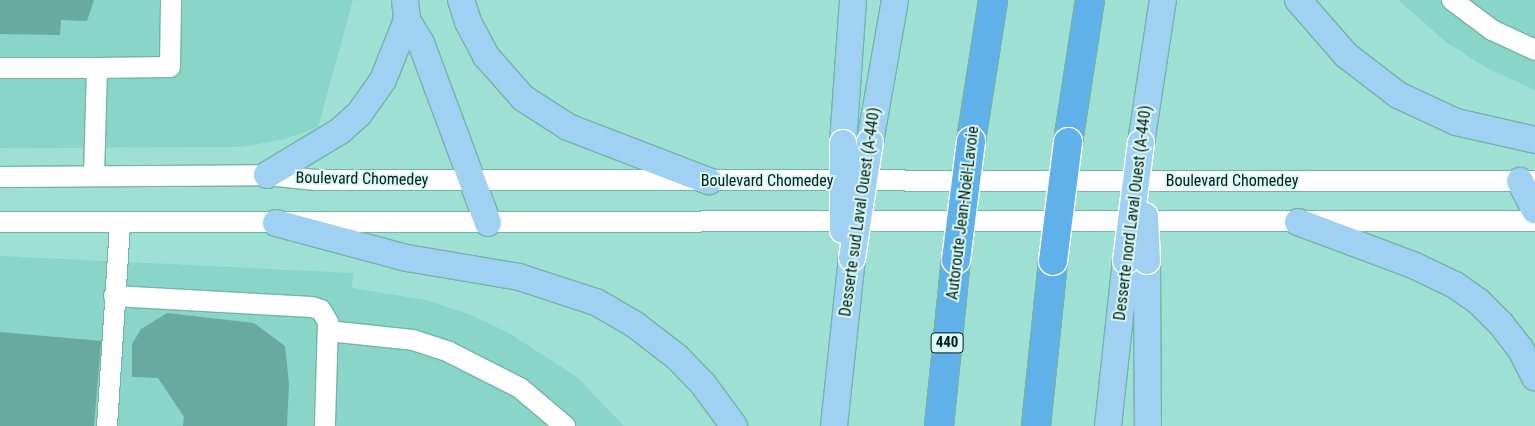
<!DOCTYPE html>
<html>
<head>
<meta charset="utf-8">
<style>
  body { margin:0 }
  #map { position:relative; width:1535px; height:426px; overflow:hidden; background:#9ee1d4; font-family:"Roboto Condensed",sans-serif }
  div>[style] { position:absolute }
  .built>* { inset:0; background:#89d5c7 }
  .building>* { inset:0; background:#69aa9e }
  .roads { filter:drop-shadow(1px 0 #73b4a8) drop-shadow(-1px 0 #73b4a8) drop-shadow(0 1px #73b4a8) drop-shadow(0 -1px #73b4a8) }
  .minor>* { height:20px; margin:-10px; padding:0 10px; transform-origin:10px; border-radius:10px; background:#fff }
  .major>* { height:26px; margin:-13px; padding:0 13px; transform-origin:13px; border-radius:13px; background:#a0d0f2 }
  .highway>* { height:28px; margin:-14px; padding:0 14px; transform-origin:14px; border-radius:14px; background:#60b0e9 }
  .bridges { filter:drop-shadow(1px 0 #fff) drop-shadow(-1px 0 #fff) drop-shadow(0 1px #fff) drop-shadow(0 -1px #fff) }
  .major-bridge>* { height:26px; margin:-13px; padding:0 13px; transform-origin:13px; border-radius:13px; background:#a0d0f2 }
  .highway-bridge>* { height:28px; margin:-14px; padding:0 14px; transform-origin:14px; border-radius:14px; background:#60b0e9 }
  span { translate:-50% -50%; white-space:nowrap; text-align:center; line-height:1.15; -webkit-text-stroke:4px #dafaf3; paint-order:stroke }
  .shield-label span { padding:1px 4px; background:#dafaf3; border:1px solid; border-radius:4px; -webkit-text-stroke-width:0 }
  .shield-label { font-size:15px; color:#021d19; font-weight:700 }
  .street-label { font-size:16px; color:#021d19 }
</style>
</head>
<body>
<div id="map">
  <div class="built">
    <i style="clip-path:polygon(0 0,353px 0,318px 127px,286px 139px,242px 147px,0 148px)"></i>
    <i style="clip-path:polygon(1398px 0,1535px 0,1535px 90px,1485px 67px,1446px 42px)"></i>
    <i style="clip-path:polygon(0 256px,353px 273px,352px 288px,426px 300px,471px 315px,509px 333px,577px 377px,624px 426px,0 426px)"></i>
  </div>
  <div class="building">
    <i style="clip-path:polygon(0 0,94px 0,87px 21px,61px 20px,60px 35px,0 34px)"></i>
    <i style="clip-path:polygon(167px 313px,254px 323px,285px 346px,289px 384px,287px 426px,183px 426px,184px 417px,158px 378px,132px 377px,132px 344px,141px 329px)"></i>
    <i style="clip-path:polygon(0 332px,101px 341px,94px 426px,0 426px)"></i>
  </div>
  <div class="roads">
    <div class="minor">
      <i style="left:1452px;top:0;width:50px;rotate:36.9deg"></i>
      <i style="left:1492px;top:30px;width:47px;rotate:24.9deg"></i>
      <i style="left:0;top:68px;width:97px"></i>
      <i style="left:97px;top:68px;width:108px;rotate:91.6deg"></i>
      <i style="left:97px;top:68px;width:73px;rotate:-0.8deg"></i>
      <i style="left:170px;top:67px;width:67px;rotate:-89.1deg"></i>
      <i style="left:0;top:177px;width:267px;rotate:-0.4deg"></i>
      <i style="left:267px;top:175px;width:49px;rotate:5.8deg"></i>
      <i style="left:316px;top:180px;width:1219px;rotate:0.05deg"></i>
      <i style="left:0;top:222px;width:1535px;rotate:-0.04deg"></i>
      <i style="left:114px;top:296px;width:198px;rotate:3.2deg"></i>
      <i style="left:312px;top:307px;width:9px;rotate:18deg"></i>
      <i style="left:321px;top:310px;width:14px;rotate:60deg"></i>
      <i style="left:328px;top:322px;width:104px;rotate:91.7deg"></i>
      <i style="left:328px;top:331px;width:85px;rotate:6deg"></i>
      <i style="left:413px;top:340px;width:38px;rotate:18deg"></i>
      <i style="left:449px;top:352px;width:80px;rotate:26.9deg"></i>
      <i style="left:520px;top:388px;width:59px;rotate:40.2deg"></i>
      <i style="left:107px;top:426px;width:203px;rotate:-86.3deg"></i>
    </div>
    <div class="major">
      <i style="left:405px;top:0;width:20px;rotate:84deg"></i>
      <i style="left:407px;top:20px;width:27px;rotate:59deg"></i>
      <i style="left:421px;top:43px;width:192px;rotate:69.6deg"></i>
      <i style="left:461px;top:0;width:23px;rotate:72deg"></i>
      <i style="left:468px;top:22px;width:38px;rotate:62deg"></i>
      <i style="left:486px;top:56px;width:56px;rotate:48.6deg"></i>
      <i style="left:523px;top:98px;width:54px;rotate:32.8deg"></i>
      <i style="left:568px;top:127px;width:151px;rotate:21deg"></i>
      <i style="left:1298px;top:0;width:73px;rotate:48.9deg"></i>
      <i style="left:1346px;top:55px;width:66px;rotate:37.6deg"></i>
      <i style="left:1398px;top:95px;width:64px;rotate:25deg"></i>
      <i style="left:1456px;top:122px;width:81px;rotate:12.8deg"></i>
      <i style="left:870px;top:142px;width:144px;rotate:-80deg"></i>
      <i style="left:843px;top:143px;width:143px;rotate:-86deg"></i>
      <i style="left:1141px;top:143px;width:145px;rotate:-81.3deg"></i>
      <i style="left:267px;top:175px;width:85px;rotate:-31.1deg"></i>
      <i style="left:340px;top:131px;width:25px;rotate:-42deg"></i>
      <i style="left:359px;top:114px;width:42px;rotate:-54.8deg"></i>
      <i style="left:383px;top:80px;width:65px;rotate:-68.2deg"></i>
      <i style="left:1520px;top:181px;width:33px;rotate:63deg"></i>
      <i style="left:1298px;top:222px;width:123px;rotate:20.5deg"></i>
      <i style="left:1413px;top:265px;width:47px;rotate:25.5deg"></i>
      <i style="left:1455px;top:285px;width:29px;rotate:35deg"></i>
      <i style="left:1479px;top:302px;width:31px;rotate:45deg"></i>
      <i style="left:1501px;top:324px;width:31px;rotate:52deg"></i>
      <i style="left:1520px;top:348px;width:33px;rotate:63deg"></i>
      <i style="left:276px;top:223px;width:136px;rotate:15deg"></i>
      <i style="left:407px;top:258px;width:114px;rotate:9.6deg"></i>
      <i style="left:519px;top:277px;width:81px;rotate:18deg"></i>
      <i style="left:596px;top:302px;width:44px;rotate:30.1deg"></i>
      <i style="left:634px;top:324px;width:54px;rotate:37.5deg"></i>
      <i style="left:677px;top:357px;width:37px;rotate:46deg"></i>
      <i style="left:703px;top:384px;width:52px;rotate:53.6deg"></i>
      <i style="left:1147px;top:261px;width:165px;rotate:89.7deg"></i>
      <i style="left:834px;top:426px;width:169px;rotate:-83.9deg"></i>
      <i style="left:1108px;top:426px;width:166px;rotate:-83.8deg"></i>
    </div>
    <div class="highway">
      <i style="left:971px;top:141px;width:143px;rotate:-81.1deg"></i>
      <i style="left:1068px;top:142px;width:144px;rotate:-81.2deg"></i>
      <i style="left:939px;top:426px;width:167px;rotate:-84.2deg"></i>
      <i style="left:1036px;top:426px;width:166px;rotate:-84.1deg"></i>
    </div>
  </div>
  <div class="bridges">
    <div class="major-bridge">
      <i style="left:843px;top:143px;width:87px;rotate:90deg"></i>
      <i style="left:1145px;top:216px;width:45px;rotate:87.5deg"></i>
      <i style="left:852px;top:258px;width:117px;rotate:-81.2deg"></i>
      <i style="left:1126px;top:261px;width:119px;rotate:-82.8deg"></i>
    </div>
    <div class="highway-bridge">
      <i style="left:956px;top:260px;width:120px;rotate:-82.8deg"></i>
      <i style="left:1053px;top:261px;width:120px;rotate:-82.8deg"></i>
    </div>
  </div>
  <div class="shield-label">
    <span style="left:947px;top:343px">440</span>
  </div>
  <div class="street-label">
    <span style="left:362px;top:179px;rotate:1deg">Boulevard Chomedey</span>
    <span style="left:767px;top:181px">Boulevard Chomedey</span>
    <span style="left:1232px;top:181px">Boulevard Chomedey</span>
    <span style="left:860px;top:212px;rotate:-82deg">Desserte sud Laval Ouest (A-440)</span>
    <span style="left:963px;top:213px;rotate:-83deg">Autoroute Jean-Noël-Lavoie</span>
    <span style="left:1133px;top:213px;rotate:-83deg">Desserte nord Laval Ouest (A-440)</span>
  </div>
</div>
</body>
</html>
